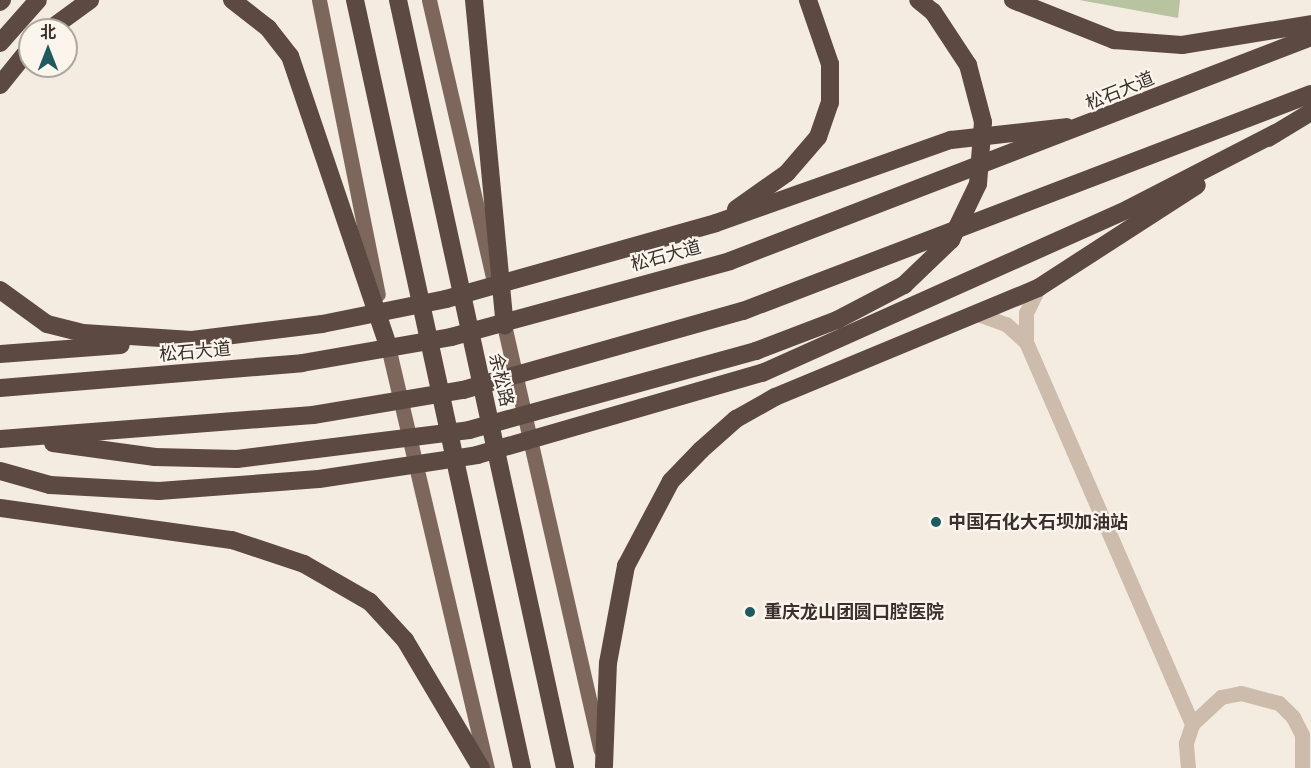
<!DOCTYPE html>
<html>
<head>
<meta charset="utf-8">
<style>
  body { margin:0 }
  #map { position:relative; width:1311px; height:768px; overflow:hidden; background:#f4ebe1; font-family:"PT Sans","Noto Sans SC",sans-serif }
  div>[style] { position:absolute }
  .green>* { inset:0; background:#b8c4a0 }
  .minor>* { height:15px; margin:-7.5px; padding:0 7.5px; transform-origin:7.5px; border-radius:7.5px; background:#cdbbac }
  .major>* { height:15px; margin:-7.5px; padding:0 7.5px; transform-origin:7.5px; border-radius:7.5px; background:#7d675c }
  .highway>* { height:18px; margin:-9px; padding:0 9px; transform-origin:9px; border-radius:9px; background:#5c4a42 }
  .dots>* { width:16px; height:16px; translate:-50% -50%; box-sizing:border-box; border:3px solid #fbf5ee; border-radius:50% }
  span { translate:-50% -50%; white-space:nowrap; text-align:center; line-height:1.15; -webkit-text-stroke:4.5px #fbf5ee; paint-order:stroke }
  .street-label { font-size:18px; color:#3b302b }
  .poi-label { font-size:18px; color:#3b302b; font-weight:700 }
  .left { translate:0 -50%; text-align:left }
  .north { position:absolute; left:18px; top:18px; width:60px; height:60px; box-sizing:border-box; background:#fbf5ee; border:2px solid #aea6a0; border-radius:50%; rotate:0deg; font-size:16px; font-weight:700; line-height:24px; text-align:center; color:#3b302b }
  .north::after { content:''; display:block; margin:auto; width:21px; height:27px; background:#1f5a5e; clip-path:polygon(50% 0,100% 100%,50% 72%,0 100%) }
</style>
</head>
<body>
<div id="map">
  <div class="green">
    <i style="clip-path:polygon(1079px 0,1180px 0,1178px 18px)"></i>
  </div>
  <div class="minor">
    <i style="left:975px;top:313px;width:33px;rotate:20deg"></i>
    <i style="left:1006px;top:324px;width:27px;rotate:42deg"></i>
    <i style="left:1026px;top:342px;width:417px;rotate:66.5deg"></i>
    <i style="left:1026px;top:342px;width:29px;rotate:-90deg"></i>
    <i style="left:1026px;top:313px;width:28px;rotate:-64deg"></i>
    <i style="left:1188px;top:768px;width:25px;rotate:-95deg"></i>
    <i style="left:1186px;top:743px;width:20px;rotate:-72deg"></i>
    <i style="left:1192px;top:724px;width:40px;rotate:-43deg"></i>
    <i style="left:1221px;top:697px;width:20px;rotate:-11deg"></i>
    <i style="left:1241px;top:693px;width:39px;rotate:15deg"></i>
    <i style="left:1279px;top:703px;width:20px;rotate:45deg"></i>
    <i style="left:1293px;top:717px;width:20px;rotate:63deg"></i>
    <i style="left:1302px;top:735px;width:33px;rotate:90deg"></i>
  </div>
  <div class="major">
    <i style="left:319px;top:0;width:300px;rotate:78.7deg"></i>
    <i style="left:429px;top:0;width:294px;rotate:77deg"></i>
    <i style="left:502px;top:316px;width:444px;rotate:77.2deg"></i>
    <i style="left:386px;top:338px;width:442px;rotate:76.8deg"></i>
  </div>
  <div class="highway">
    <i style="left:232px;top:0;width:46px;rotate:37.9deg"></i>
    <i style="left:268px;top:28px;width:36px;rotate:52deg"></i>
    <i style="left:290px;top:56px;width:299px;rotate:71.3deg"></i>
    <i style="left:355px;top:0;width:786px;rotate:77.73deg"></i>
    <i style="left:398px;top:0;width:786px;rotate:77.73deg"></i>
    <i style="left:474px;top:0;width:327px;rotate:84.6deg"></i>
    <i style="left:1013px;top:0;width:109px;rotate:21.6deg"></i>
    <i style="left:1114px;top:40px;width:68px;rotate:4.2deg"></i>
    <i style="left:1182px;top:45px;width:131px;rotate:-9.2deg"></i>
    <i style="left:0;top:2px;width:3px;rotate:-45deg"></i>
    <i style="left:49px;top:30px;width:51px;rotate:-36.2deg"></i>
    <i style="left:0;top:43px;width:57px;rotate:-48.5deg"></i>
    <i style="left:0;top:85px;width:48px;rotate:-51deg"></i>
    <i style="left:1268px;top:138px;width:50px;rotate:-31.2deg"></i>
    <i style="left:736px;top:209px;width:62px;rotate:-35.2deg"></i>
    <i style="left:787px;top:173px;width:48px;rotate:-49.3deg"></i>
    <i style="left:818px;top:137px;width:36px;rotate:-71deg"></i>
    <i style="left:830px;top:103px;width:39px;rotate:-90deg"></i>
    <i style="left:830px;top:64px;width:68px;rotate:-109deg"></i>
    <i style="left:0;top:290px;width:58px;rotate:35.9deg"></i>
    <i style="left:47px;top:324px;width:37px;rotate:14deg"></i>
    <i style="left:83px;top:333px;width:109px;rotate:3.7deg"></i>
    <i style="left:192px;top:340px;width:131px;rotate:-7deg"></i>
    <i style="left:322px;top:324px;width:126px;rotate:-11.4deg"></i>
    <i style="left:446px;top:299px;width:280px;rotate:-15.7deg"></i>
    <i style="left:716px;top:223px;width:249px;rotate:-19.5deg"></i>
    <i style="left:951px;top:140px;width:116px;rotate:-6.4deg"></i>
    <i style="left:0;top:354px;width:121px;rotate:-4.3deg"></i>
    <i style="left:0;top:388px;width:303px;rotate:-4.7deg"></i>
    <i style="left:302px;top:363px;width:151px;rotate:-9.9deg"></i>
    <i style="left:451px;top:337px;width:289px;rotate:-15.2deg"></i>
    <i style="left:730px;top:261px;width:623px;rotate:-21.08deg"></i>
    <i style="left:0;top:439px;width:314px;rotate:-4.4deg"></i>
    <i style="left:313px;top:415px;width:152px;rotate:-9.5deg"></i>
    <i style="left:463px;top:390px;width:291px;rotate:-15.8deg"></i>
    <i style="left:743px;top:311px;width:608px;rotate:-20.91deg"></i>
    <i style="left:53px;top:443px;width:103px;rotate:7.8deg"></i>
    <i style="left:155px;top:457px;width:82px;rotate:1.4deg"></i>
    <i style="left:237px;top:459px;width:234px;rotate:-7.1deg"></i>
    <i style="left:469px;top:430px;width:298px;rotate:-15.4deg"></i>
    <i style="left:756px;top:351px;width:87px;rotate:-20.9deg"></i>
    <i style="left:837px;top:320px;width:76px;rotate:-27.6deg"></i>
    <i style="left:904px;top:285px;width:65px;rotate:-43.8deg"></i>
    <i style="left:951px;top:240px;width:62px;rotate:-64.3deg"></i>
    <i style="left:978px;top:184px;width:62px;rotate:-85.4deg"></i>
    <i style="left:983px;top:122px;width:59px;rotate:-104.7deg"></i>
    <i style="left:968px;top:65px;width:64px;rotate:-123.4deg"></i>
    <i style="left:933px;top:12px;width:19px;rotate:-141deg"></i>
    <i style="left:0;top:471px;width:52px;rotate:15.6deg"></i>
    <i style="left:50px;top:485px;width:109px;rotate:3.2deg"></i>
    <i style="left:159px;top:491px;width:160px;rotate:-4.3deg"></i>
    <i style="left:319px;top:479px;width:160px;rotate:-8.6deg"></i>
    <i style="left:477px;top:455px;width:297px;rotate:-16.1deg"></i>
    <i style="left:762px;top:373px;width:401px;rotate:-24.1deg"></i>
    <i style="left:1128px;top:209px;width:166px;rotate:-27.2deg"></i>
    <i style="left:0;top:508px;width:234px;rotate:7.9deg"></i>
    <i style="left:232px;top:540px;width:76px;rotate:18.4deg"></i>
    <i style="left:304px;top:564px;width:76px;rotate:29.9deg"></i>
    <i style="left:370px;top:602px;width:52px;rotate:47.4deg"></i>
    <i style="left:405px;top:640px;width:149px;rotate:59.3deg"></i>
    <i style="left:604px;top:766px;width:103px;rotate:-87.8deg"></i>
    <i style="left:608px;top:663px;width:99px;rotate:-79.5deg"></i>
    <i style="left:626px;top:566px;width:96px;rotate:-62.1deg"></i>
    <i style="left:671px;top:481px;width:43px;rotate:-45.9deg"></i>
    <i style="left:701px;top:450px;width:47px;rotate:-41.5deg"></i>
    <i style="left:736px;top:419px;width:45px;rotate:-29.4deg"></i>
    <i style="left:775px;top:397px;width:285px;rotate:-22.5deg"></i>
    <i style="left:1038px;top:288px;width:189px;rotate:-32.9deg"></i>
  </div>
  <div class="dots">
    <i style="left:936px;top:522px;background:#1f5a5e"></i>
    <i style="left:750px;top:612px;background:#1f5a5e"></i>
  </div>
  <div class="street-label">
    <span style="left:1120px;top:91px;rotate:-22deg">松石大道</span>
    <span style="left:666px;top:256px;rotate:-15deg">松石大道</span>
    <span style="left:195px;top:352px;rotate:-5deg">松石大道</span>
    <span style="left:501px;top:380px;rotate:77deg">余松路</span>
  </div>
  <div class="poi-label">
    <span class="left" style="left:948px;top:522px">中国石化大石坝加油站</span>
    <span class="left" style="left:764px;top:612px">重庆龙山团圆口腔医院</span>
  </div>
  <div class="north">北</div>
</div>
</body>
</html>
